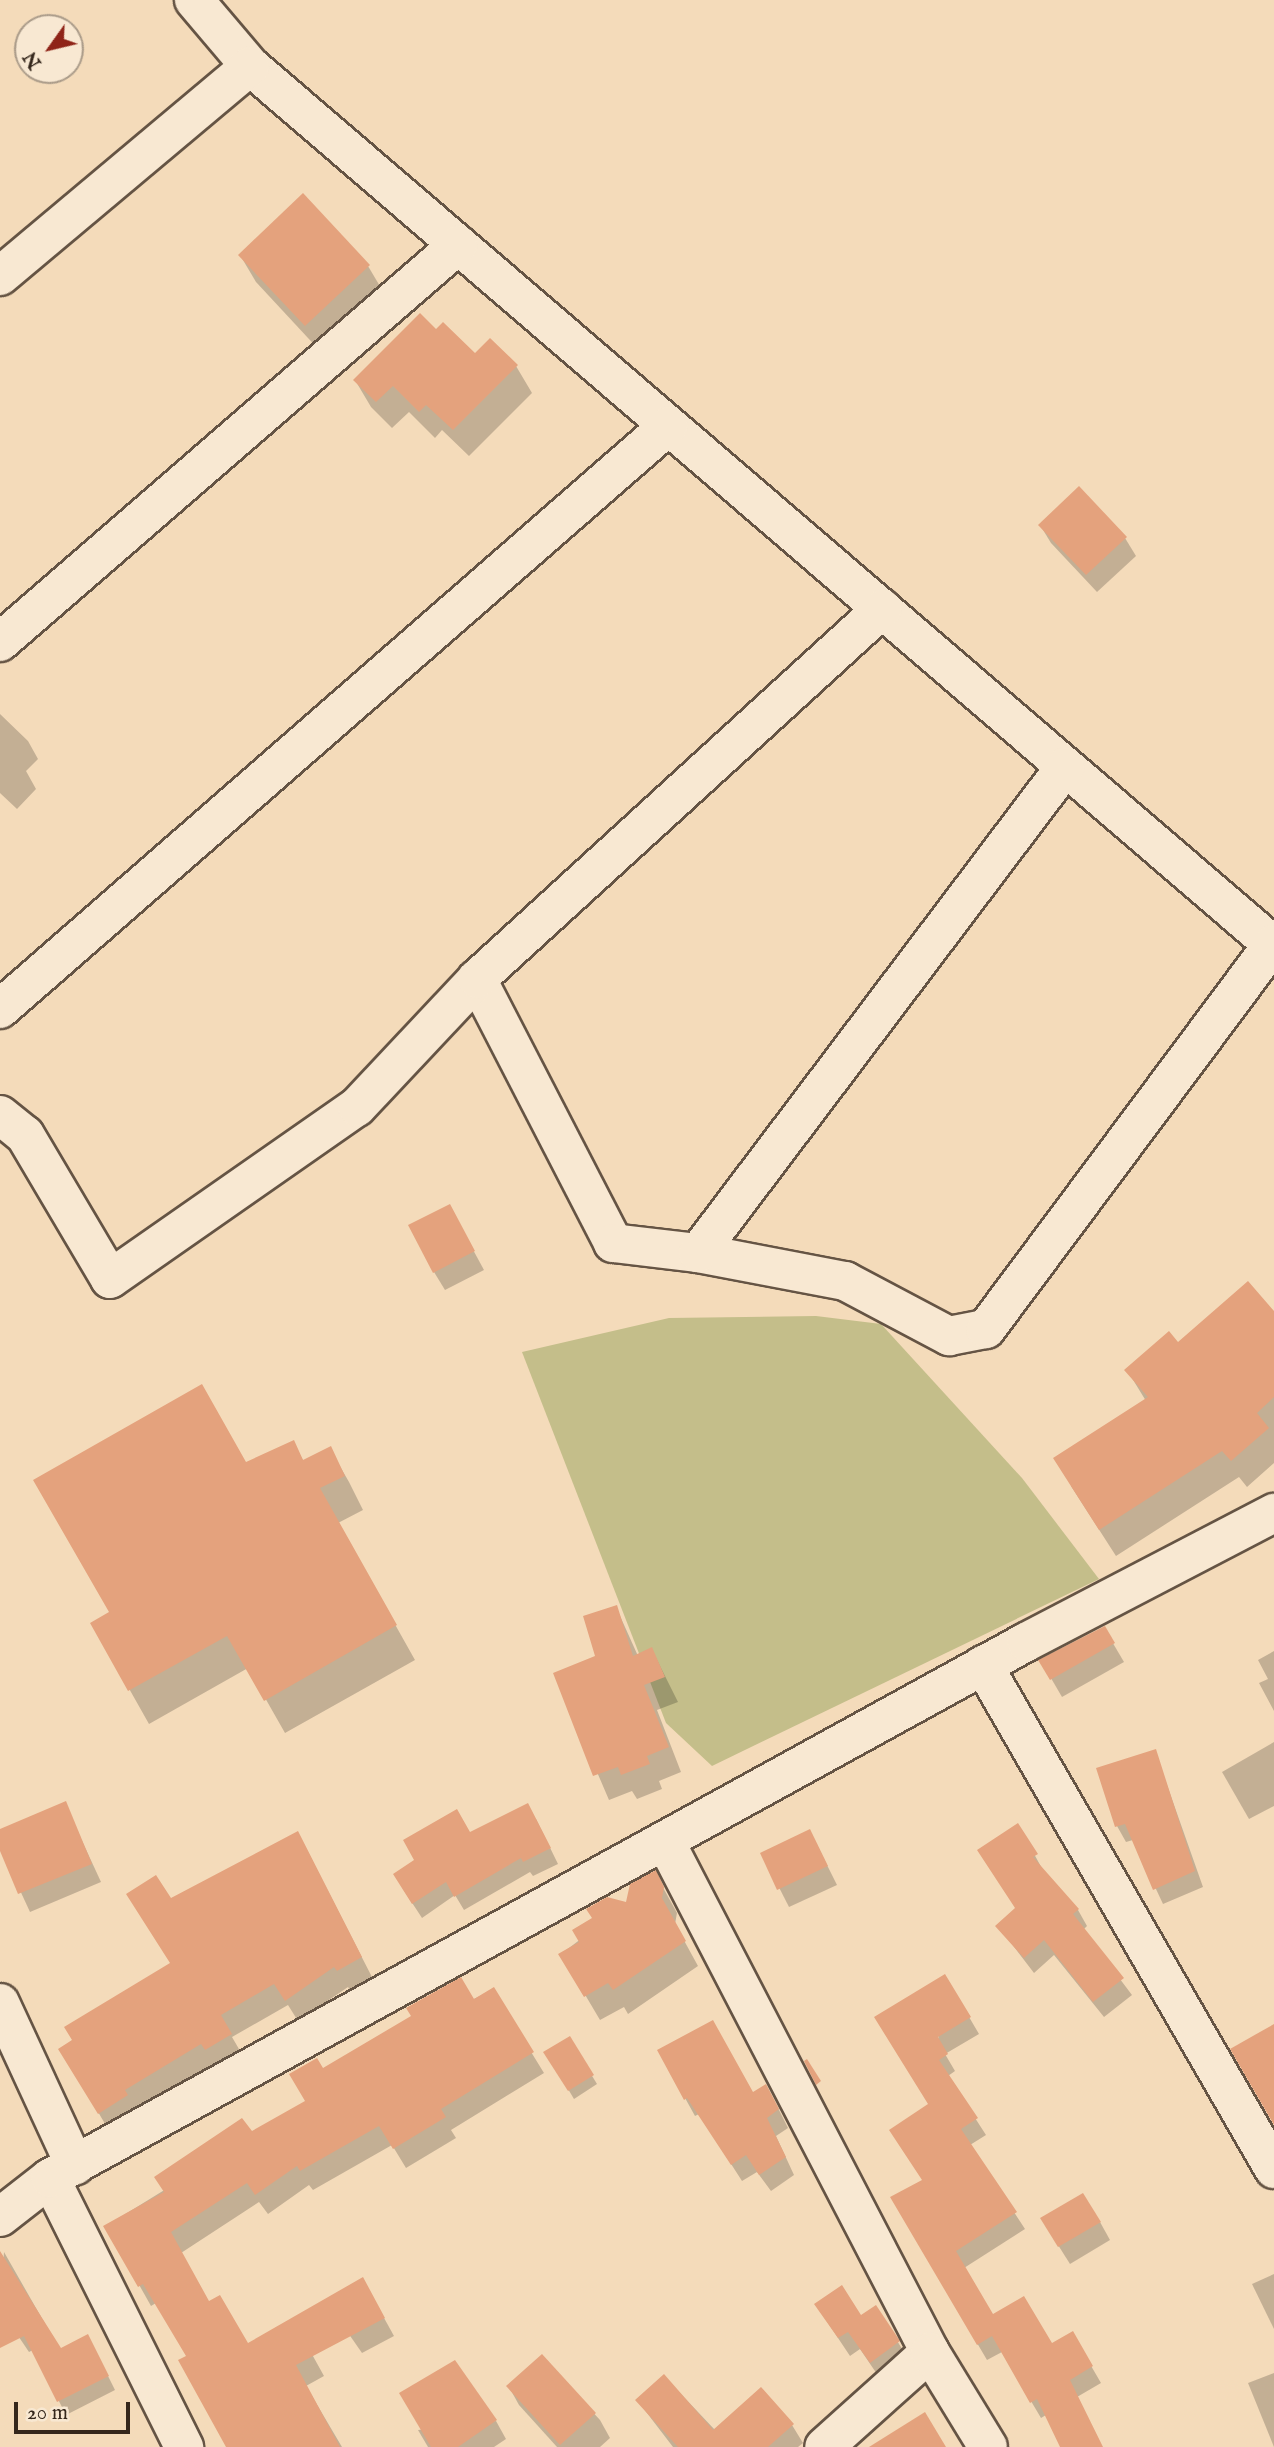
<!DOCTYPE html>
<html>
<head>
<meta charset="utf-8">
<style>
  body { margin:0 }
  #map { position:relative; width:1274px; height:2447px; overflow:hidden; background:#f4dbba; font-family:"IM FELL English",serif }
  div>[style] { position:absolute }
  .green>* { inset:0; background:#c4be8a }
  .shadow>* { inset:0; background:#0003 }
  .building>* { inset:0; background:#e4a27d }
  .roads { filter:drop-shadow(2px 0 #655444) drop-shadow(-2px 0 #655444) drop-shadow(0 2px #655444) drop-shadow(0 -2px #655444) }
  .minor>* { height:38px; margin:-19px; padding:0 19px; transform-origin:19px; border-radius:19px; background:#f8e8d2 }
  span { translate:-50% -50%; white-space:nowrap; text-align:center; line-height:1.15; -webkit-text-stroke:5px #f8e8d2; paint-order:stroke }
  .north { position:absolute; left:14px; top:14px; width:70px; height:70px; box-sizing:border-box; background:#f8e8d2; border:2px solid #aa9b89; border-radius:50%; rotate:236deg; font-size:19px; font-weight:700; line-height:28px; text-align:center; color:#35271c }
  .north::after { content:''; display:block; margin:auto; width:24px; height:32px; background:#8f2418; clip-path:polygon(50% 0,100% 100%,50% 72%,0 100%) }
  .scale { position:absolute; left:14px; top:2402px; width:116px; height:32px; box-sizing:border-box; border:4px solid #35271c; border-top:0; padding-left:9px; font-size:21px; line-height:24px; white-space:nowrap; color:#35271c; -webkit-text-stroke:5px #f8e8d2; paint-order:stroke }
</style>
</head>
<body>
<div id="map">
  <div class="green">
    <i style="clip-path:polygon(816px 1316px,881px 1324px,1022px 1478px,1099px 1579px,712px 1766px,666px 1723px,522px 1352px,669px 1318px)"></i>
  </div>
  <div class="shadow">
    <i style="clip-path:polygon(240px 255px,368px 266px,384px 293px,321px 352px,256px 282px)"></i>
    <i style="clip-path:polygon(436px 331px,475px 356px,516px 366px,532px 393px,469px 456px,442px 430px,435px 438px,409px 412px,392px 428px,371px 407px,355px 380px)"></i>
    <i style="clip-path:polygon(1040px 525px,1125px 538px,1136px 556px,1097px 592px,1051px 543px)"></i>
    <i style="clip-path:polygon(0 714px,28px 741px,38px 759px,26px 771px,36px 789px,17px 809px,0 793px)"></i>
    <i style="clip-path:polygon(459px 1224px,484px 1270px,445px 1290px,434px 1272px)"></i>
    <i style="clip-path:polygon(1274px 1314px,1274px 1463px,1247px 1487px,1239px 1477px,1116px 1556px,1071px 1486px,1146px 1401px,1127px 1370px,1178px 1344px)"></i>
    <i style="clip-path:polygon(293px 1442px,304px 1462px,330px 1449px,349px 1482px,363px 1510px,338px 1523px,415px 1660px,285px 1733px,248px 1668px,149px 1724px,92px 1623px,111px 1613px,246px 1464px)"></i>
    <i style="clip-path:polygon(616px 1607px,638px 1656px,652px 1650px,678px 1702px,657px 1710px,681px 1772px,659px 1781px,662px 1789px,637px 1799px,632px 1791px,609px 1800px,555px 1674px,597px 1657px)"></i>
    <i style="clip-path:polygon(1104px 1628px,1124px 1662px,1062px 1697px,1041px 1661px)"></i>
    <i style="clip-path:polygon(1274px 1651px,1274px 1711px,1259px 1683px,1268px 1679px,1258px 1660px)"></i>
    <i style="clip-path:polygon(1274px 1742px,1274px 1806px,1249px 1819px,1222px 1772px)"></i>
    <i style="clip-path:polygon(1155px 1751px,1203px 1887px,1163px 1904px,1133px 1840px,1126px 1842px,1117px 1826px)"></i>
    <i style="clip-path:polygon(65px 1804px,101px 1882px,30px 1912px,0 1847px,0 1831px)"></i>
    <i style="clip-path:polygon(536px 1819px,558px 1864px,533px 1876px,530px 1872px,464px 1910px,455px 1895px,422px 1918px,403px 1889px)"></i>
    <i style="clip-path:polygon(1018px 1825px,1044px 1872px,1078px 1910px,1087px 1926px,1083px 1930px,1132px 1995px,1104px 2017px,1054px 1955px,1034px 1973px,998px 1926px,1016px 1909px)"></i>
    <i style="clip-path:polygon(810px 1831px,837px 1885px,789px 1907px,762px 1854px)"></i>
    <i style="clip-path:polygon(309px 1854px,373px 1979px,351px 1992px,348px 1987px,298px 2021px,288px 2005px,232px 2037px,243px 2056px,218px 2071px,214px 2065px,136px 2112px,111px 2134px,61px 2049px,171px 1964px,170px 1900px)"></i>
    <i style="clip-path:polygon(655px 1873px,677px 1913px,675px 1924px,698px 1966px,628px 2014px,624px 2007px,600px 2020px,561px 1954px,627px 1904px)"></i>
    <i style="clip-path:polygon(945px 1976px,979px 2034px,945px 2054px,955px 2071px,948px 2076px,986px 2135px,970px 2145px,1025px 2229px,964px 2268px,992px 2316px,1051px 2346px,1072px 2333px,1101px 2383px,1077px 2397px,1102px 2447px,1062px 2447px,1046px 2415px,1041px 2418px,1002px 2352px,987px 2360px,892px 2198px,923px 2181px)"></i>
    <i style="clip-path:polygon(493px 1990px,544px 2073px,451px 2130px,456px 2138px,406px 2168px,392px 2145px,313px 2190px,309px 2185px,268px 2214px,259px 2202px,181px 2253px,208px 2303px,247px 2345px,293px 2320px,324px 2376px,306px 2386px,342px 2447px,228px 2447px,188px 2357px,156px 2303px,151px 2306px,106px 2226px,307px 2102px,322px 2070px)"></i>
    <i style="clip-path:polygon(569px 2038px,597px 2084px,574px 2099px,546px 2052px)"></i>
    <i style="clip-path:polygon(659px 2051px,776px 2104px,788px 2128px,776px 2136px,794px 2175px,771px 2191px,757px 2172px,742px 2181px,699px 2114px,695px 2116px)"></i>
    <i style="clip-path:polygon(1100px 2222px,1110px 2240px,1070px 2264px,1053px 2237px)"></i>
    <i style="clip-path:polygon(4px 2252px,60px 2350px,95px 2350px,115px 2390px,66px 2415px,33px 2350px,29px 2352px,0 2309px)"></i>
    <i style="clip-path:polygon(1274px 2274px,1274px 2329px,1252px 2284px)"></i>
    <i style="clip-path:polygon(373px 2298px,394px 2336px,362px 2353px,337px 2317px)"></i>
    <i style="clip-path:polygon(816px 2305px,861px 2317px,876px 2307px,909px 2360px,881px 2380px,860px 2349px,850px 2356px)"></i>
    <i style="clip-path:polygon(542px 2357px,600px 2420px,610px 2438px,600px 2447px,557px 2447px,519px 2405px,509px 2387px)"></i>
    <i style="clip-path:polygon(1274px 2373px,1274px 2447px,1248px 2383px)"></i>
    <i style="clip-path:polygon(664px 2376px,715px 2430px,792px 2425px,803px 2443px,798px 2447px,673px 2447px,637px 2400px)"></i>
    <i style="clip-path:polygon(496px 2421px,506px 2439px,494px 2447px,428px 2447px,418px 2430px)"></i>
  </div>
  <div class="building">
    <i style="clip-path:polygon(303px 193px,370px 265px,305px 326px,238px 255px)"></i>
    <i style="clip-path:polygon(420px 313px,436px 329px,443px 322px,475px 353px,490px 338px,518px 365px,453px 430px,426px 405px,419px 412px,393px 386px,376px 402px,353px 380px)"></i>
    <i style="clip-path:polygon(1079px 486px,1127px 537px,1086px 575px,1038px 525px)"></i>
    <i style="clip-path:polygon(450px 1204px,475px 1251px,433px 1273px,408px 1225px)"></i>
    <i style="clip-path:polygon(1248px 1281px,1274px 1311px,1274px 1397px,1257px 1413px,1269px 1428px,1231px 1461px,1222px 1451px,1099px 1530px,1053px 1458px,1148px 1397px,1124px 1370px,1169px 1331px,1178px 1342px)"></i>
    <i style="clip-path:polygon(202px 1384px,246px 1462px,294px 1440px,303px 1460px,331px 1446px,345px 1476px,320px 1488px,397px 1625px,264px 1701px,227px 1636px,128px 1691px,90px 1623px,109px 1612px,33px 1480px)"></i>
    <i style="clip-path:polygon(617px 1605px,633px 1656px,652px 1647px,665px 1677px,644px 1685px,669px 1747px,647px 1756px,650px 1764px,621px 1775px,618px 1767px,593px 1776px,553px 1673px,595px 1656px,583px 1616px)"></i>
    <i style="clip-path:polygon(1105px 1626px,1115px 1643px,1050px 1680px,1038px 1660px)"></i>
    <i style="clip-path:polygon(1156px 1749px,1195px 1871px,1153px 1890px,1125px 1824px,1115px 1827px,1096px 1768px)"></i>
    <i style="clip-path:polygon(66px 1801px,92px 1864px,18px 1894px,0 1851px,0 1829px)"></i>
    <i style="clip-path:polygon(528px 1803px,551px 1848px,523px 1862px,521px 1858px,454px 1897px,446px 1882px,412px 1904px,393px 1874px,414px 1860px,403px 1840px,457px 1809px,470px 1832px)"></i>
    <i style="clip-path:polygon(1018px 1823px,1038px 1854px,1033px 1857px,1079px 1909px,1073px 1914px,1124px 1978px,1093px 2002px,1044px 1940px,1024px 1958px,995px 1926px,1015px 1908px,977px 1850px)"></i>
    <i style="clip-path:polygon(810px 1829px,828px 1866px,777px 1890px,760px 1853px)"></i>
    <i style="clip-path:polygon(298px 1831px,362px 1957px,337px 1971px,334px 1967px,285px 2001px,274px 1984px,221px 2015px,232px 2034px,205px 2050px,201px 2044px,125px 2090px,128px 2095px,98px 2114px,58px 2049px,72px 2040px,64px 2027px,170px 1963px,126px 1894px,156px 1875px,171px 1898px)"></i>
    <i style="clip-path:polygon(656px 1870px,664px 1887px,662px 1898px,686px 1941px,613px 1990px,608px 1983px,584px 1997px,558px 1954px,579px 1942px,572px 1930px,592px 1918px,586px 1909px,607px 1897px,626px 1902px,630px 1884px)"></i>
    <i style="clip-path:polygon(945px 1974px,971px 2017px,938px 2037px,948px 2054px,939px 2060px,978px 2118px,961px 2129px,1017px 2212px,956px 2251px,993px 2314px,1024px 2296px,1052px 2343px,1073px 2331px,1093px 2366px,1070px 2380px,1103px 2447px,1060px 2447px,1037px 2399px,1030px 2403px,992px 2336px,977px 2345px,890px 2197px,922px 2180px,889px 2130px,928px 2104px,874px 2017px)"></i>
    <i style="clip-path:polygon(461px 1977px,474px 1999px,494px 1987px,534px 2052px,441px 2109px,446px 2117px,393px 2149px,379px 2126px,300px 2171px,297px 2166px,255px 2195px,247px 2183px,171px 2232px,209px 2301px,220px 2295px,248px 2343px,363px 2277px,385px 2318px,296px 2365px,340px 2447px,226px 2447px,178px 2360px,186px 2356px,143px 2284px,138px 2287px,103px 2226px,164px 2192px,154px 2177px,242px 2118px,252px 2131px,305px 2101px,289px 2074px,317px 2058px,323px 2068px,411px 2016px,406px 2008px)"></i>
    <i style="clip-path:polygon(713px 2020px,753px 2092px,766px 2084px,779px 2109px,767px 2118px,786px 2157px,759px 2175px,746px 2155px,731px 2165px,687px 2098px,684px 2100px,657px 2050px)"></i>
    <i style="clip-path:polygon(1274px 2024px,1274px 2125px,1230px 2049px)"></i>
    <i style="clip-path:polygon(570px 2036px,594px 2075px,568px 2091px,543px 2052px)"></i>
    <i style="clip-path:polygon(807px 2059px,821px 2081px,816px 2085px,804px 2061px)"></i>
    <i style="clip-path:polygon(1083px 2193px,1101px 2222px,1058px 2247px,1040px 2218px)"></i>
    <i style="clip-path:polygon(0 2251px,61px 2348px,88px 2334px,109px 2376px,57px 2402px,24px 2336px,0 2348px)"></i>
    <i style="clip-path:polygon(842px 2285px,861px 2315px,876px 2305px,900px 2341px,870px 2363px,848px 2332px,838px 2338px,814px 2304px)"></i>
    <i style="clip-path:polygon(542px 2354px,596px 2413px,560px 2445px,506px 2386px)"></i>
    <i style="clip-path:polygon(455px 2360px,497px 2420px,458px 2447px,431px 2447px,399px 2393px)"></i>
    <i style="clip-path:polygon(664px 2374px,713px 2430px,761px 2387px,794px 2424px,768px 2447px,678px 2447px,635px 2400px)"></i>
    <i style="clip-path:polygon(925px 2412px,946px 2447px,869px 2447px)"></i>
  </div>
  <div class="roads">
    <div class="minor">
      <i style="left:194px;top:0;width:87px;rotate:49.7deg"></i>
      <i style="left:250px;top:66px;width:1350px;rotate:40.67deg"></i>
      <i style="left:0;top:276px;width:326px;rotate:-40deg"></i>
      <i style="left:0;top:642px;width:606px;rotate:-40.92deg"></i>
      <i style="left:477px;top:979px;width:297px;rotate:62.7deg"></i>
      <i style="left:613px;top:1243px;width:86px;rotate:6.7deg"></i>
      <i style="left:698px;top:1253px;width:150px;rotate:10.8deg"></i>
      <i style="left:845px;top:1281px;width:118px;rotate:27.9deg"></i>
      <i style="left:949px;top:1336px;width:38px;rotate:-11deg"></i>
      <i style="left:986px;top:1329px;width:479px;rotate:-53.3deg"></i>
      <i style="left:0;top:1009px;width:887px;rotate:-41.11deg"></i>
      <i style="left:0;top:1115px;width:32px;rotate:39deg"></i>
      <i style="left:25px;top:1135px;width:167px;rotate:59.4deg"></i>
      <i style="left:110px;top:1279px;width:301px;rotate:-34.9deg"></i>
      <i style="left:357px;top:1107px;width:175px;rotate:-46.8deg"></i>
      <i style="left:477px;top:979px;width:549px;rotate:-42.41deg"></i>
      <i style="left:698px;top:1253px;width:609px;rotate:-52.94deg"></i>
      <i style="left:983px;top:1665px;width:582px;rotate:60deg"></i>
      <i style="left:666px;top:1843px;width:573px;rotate:62.59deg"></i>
      <i style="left:930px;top:2352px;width:142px;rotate:138.1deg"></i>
      <i style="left:0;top:2003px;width:179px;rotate:65.2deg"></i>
      <i style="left:50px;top:2178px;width:301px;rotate:63.5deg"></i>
      <i style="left:0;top:2217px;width:63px;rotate:-38deg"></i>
      <i style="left:50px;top:2178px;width:1113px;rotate:-28.77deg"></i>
      <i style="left:1026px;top:1642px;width:280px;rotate:-27.5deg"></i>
      <i style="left:930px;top:2352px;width:111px;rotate:58.6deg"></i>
    </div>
  </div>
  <div class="north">N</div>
  <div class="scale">20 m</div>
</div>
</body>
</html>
